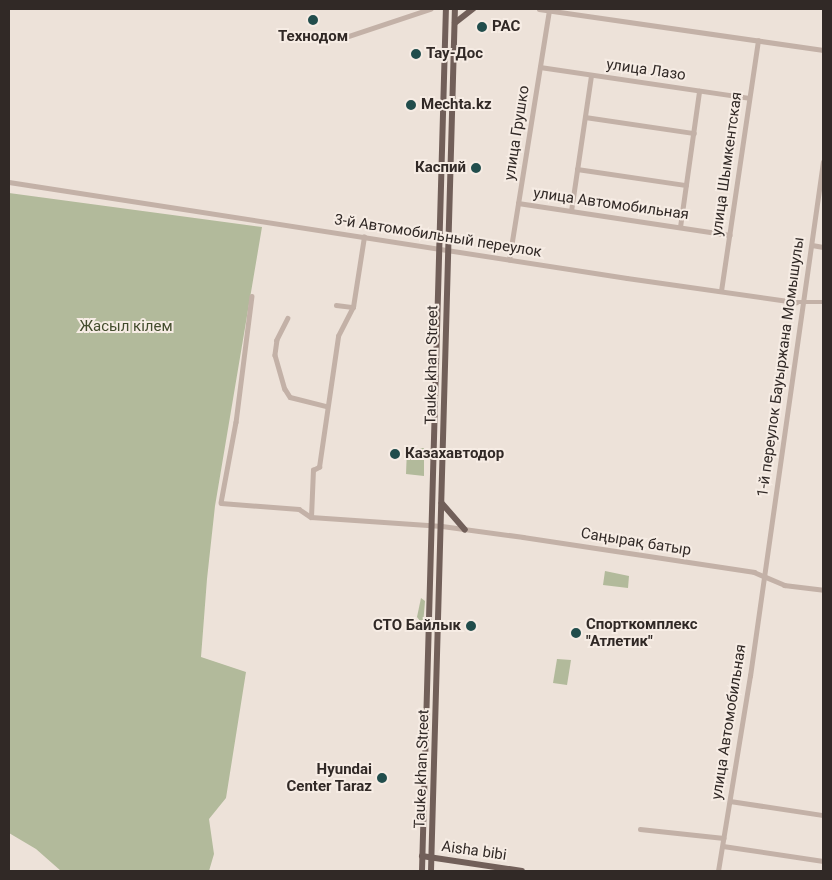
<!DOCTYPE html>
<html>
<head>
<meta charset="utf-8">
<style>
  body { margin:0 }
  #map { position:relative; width:832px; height:880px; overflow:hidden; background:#ede2d9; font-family:Roboto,sans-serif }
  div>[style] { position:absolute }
  .green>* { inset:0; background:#b2ba9b }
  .minor>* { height:4.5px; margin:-2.25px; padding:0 2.25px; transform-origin:2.25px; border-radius:2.25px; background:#c3b1a7 }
  .major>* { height:5.5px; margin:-2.75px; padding:0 2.75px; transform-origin:2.75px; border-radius:2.75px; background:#715f59 }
  .dots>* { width:14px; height:14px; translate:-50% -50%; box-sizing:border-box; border:2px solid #f6ece4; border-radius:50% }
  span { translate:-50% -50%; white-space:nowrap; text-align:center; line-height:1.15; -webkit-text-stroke:4px #f6ece4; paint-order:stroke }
  .poi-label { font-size:15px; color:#312926; font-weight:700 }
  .left { translate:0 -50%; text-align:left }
  .right { translate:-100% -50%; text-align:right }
  .street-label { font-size:15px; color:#312926 }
  .park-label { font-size:15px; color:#434c2d }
  .frame { position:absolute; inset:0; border:10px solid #312926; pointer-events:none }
</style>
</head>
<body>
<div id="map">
  <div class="green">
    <i style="clip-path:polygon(9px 193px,262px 227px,215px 506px,207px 579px,201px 657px,246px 672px,226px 798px,209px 819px,214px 854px,209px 871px,61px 871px,36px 849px,9px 833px)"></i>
    <i style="clip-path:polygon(424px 448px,424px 476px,406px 474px,407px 449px)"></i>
    <i style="clip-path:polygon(605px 571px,629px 576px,628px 588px,603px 585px)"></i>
    <i style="clip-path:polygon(421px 598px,425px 601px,423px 625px,417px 617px)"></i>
    <i style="clip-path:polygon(557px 659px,571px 660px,567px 685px,553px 683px)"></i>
  </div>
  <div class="minor">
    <i style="left:539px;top:9px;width:287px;rotate:8.2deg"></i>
    <i style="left:322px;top:40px;width:24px;rotate:-7deg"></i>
    <i style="left:346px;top:37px;width:89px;rotate:-18.4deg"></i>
    <i style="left:540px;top:67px;width:211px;rotate:8.4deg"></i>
    <i style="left:585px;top:117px;width:110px;rotate:8.4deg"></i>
    <i style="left:577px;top:169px;width:110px;rotate:8.4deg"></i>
    <i style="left:9px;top:182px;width:625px;rotate:8.83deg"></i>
    <i style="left:627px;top:278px;width:171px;rotate:8.1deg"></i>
    <i style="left:796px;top:302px;width:27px"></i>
    <i style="left:518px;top:203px;width:214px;rotate:8.6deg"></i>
    <i style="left:571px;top:211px;width:137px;rotate:-81.6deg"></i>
    <i style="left:680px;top:227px;width:137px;rotate:-82deg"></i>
    <i style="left:812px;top:245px;width:11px;rotate:10deg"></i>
    <i style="left:509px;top:260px;width:253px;rotate:-80.9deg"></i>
    <i style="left:721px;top:291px;width:253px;rotate:-81.6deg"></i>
    <i style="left:252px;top:296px;width:127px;rotate:97.2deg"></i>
    <i style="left:236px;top:422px;width:82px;rotate:100.5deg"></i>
    <i style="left:221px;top:503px;width:78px;rotate:4.4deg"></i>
    <i style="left:299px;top:509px;width:14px;rotate:34deg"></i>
    <i style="left:311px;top:517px;width:131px;rotate:3.9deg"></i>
    <i style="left:442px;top:526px;width:82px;rotate:7.7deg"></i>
    <i style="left:523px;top:537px;width:234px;rotate:8.6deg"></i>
    <i style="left:754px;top:572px;width:33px;rotate:23deg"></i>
    <i style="left:784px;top:585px;width:39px;rotate:7deg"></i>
    <i style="left:336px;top:305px;width:17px;rotate:7deg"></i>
    <i style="left:288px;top:318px;width:25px;rotate:117deg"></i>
    <i style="left:277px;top:340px;width:15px;rotate:98deg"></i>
    <i style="left:275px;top:355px;width:35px;rotate:74deg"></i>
    <i style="left:285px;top:389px;width:9px;rotate:58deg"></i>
    <i style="left:290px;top:397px;width:38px;rotate:14deg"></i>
    <i style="left:311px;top:517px;width:47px;rotate:-87.6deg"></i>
    <i style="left:313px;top:470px;width:7px;rotate:-27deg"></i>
    <i style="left:319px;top:467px;width:132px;rotate:-81.7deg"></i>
    <i style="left:338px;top:336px;width:33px;rotate:-63deg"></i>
    <i style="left:353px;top:307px;width:71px;rotate:-81.1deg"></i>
    <i style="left:730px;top:801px;width:94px;rotate:8.6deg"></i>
    <i style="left:640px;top:829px;width:84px;rotate:6.1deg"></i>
    <i style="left:723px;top:846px;width:101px;rotate:8.5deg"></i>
    <i style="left:718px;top:871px;width:198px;rotate:-80.7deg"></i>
    <i style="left:750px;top:676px;width:519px;rotate:-81.92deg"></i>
  </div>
  <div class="major">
    <i style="left:455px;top:23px;width:23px;rotate:-38deg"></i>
    <i style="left:442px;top:503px;width:35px;rotate:49deg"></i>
    <i style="left:422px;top:856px;width:101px;rotate:8.5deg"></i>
    <i style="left:422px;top:871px;width:862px;rotate:-88.41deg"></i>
    <i style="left:431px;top:871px;width:862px;rotate:-88.41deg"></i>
  </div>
  <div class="dots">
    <i style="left:313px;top:20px;background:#214d4c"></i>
    <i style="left:482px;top:27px;background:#214d4c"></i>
    <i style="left:416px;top:54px;background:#214d4c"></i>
    <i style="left:411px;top:105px;background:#214d4c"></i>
    <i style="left:476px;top:168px;background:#214d4c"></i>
    <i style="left:395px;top:454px;background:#214d4c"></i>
    <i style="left:471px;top:626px;background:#214d4c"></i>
    <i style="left:576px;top:633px;background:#214d4c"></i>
    <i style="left:382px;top:778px;background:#214d4c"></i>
  </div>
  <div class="poi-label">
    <span class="left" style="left:492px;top:27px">РАС</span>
    <span style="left:313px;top:37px">Технодом</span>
    <span class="left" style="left:426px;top:54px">Тау-Дос</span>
    <span class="left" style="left:421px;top:105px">Mechta.kz</span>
    <span class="right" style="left:466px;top:168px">Каспий</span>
    <span class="left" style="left:405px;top:454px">Казахавтодор</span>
    <span class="left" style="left:586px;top:633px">Спорткомплекс<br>"Атлетик"</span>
    <span class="right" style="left:461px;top:626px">СТО Байлык</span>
    <span class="right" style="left:372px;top:778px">Hyundai<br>Center Taraz</span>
  </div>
  <div class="street-label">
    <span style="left:646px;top:70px;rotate:8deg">улица Лазо</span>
    <span style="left:517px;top:133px;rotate:-81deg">улица Грушко</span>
    <span style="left:727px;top:164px;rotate:-82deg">улица Шымкентская</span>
    <span style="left:611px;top:204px;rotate:8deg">улица Автомобильная</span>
    <span style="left:438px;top:236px;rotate:9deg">3-й Автомобильный переулок</span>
    <span style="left:432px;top:365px;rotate:-89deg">Tauke khan Street</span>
    <span style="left:781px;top:367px;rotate:-82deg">1-й переулок Бауыржана Момышулы</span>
    <span style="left:636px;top:542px;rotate:9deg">Саңырақ батыр</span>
    <span style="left:729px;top:722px;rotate:-81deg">улица Автомобильная</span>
    <span style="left:422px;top:769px;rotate:-88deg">Tauke khan Street</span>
    <span style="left:474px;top:851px;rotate:8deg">Aisha bibi</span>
  </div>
  <div class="park-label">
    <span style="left:126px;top:327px">Жасыл кілем</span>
  </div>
  <div class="frame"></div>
</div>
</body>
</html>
